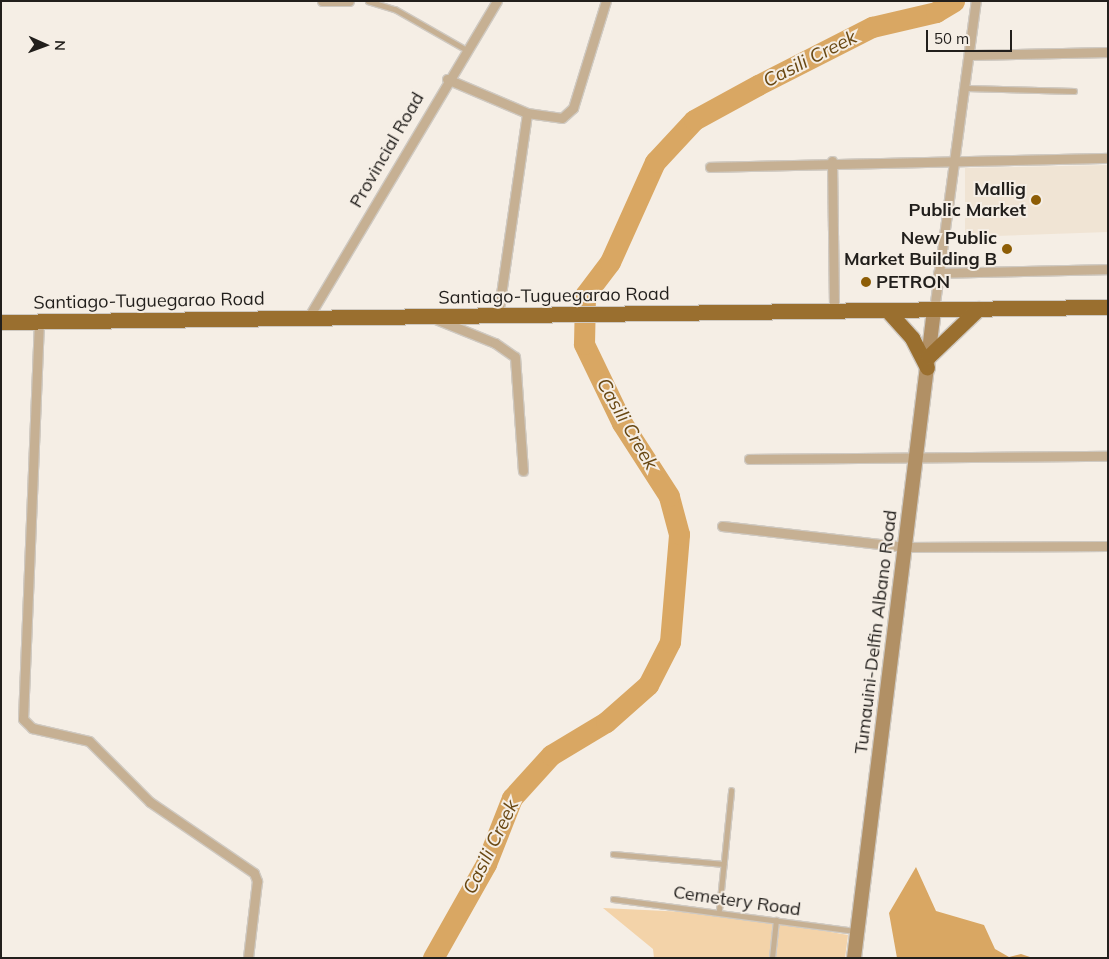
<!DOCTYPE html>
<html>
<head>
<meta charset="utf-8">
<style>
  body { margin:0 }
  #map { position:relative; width:1109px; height:959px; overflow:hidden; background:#f5eee5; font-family:Mulish,sans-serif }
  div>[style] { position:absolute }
  .built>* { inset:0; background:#f0e4d4 }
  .green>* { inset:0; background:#f3d3a9 }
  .water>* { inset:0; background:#d9a763 }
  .river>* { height:21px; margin:-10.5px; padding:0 10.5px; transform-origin:10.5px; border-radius:10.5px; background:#d9a763 }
  .roads { filter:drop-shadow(1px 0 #cfc9c1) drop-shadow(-1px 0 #cfc9c1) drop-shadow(0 1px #cfc9c1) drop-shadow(0 -1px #cfc9c1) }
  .service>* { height:4.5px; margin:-2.25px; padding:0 2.25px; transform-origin:2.25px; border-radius:2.25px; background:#c6b093 }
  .minor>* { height:9px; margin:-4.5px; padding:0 4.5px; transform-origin:4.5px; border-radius:4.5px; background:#c6b093 }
  .secondary>* { height:14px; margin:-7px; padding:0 7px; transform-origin:7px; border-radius:7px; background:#b19065 }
  .trunk>* { height:15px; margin:-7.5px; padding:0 7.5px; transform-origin:7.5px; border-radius:7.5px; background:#9a6f2f }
  .dots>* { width:14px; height:14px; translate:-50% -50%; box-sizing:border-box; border:2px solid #f5eee5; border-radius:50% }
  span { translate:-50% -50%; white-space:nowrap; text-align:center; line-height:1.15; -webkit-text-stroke:4px #f5eee5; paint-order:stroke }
  .street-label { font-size:18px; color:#221f1c }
  .poi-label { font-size:18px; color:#221f1c; font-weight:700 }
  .right { translate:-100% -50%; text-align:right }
  .left { translate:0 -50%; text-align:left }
  .water-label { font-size:19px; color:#694813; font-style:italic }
  .frame { position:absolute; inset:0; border:2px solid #221f1c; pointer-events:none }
  .north { position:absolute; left:20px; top:20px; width:50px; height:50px; -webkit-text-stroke:4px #f5eee5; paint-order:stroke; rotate:92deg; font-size:14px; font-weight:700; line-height:20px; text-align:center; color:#221f1c }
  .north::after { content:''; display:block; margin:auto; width:18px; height:22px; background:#221f1c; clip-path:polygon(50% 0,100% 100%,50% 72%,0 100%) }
  .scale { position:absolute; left:926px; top:30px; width:86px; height:22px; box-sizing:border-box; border:2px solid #221f1c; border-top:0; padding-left:6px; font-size:15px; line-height:18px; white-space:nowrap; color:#221f1c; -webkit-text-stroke:4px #f5eee5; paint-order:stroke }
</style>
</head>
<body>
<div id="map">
  <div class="built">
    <i style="clip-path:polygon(1108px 165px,1108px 232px,965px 237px,965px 168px)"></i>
  </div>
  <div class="green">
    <i style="clip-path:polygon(603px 908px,728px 914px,848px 935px,845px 958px,654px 958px,653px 949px)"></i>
  </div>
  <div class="water">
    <i style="clip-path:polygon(916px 867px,936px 911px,984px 925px,995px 949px,1009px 957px,1021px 954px,1033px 958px,897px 958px,889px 913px)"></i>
  </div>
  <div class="river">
    <i style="left:433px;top:958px;width:108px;rotate:-60.6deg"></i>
    <i style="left:486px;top:864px;width:71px;rotate:-68.5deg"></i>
    <i style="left:512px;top:798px;width:58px;rotate:-47.8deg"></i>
    <i style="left:551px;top:755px;width:64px;rotate:-31deg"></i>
    <i style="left:606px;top:722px;width:56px;rotate:-41.4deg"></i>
    <i style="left:648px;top:685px;width:48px;rotate:-62.9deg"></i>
    <i style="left:670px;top:642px;width:108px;rotate:-85.2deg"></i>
    <i style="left:679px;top:534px;width:39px;rotate:-105deg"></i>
    <i style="left:669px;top:496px;width:87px;rotate:-122.8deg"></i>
    <i style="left:622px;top:423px;width:88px;rotate:-115.7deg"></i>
    <i style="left:584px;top:344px;width:49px;rotate:-88.8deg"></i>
    <i style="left:585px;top:295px;width:41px;rotate:-52.9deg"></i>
    <i style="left:610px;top:262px;width:110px;rotate:-65.8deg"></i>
    <i style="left:655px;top:162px;width:57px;rotate:-47.1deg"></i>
    <i style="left:694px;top:120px;width:73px;rotate:-28.7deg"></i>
    <i style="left:758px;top:85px;width:128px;rotate:-27deg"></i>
    <i style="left:872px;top:27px;width:66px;rotate:-13.2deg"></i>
    <i style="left:936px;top:12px;width:21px;rotate:-31deg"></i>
  </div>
  <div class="roads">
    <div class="service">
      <i style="left:368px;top:1px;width:28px;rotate:17deg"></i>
      <i style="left:395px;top:9px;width:81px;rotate:29.7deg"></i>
      <i style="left:967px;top:88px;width:107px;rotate:1.6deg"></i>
      <i style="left:613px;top:854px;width:111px;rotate:5.1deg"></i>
      <i style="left:613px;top:899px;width:244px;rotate:7.5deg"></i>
      <i style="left:719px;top:910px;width:120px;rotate:-84.2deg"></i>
      <i style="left:772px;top:958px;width:38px;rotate:-84deg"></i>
    </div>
    <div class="minor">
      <i style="left:322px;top:1px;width:27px"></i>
      <i style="left:970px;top:55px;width:138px;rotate:-1.2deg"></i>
      <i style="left:447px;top:79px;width:87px;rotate:23deg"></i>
      <i style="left:527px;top:113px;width:35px;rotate:8deg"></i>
      <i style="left:562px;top:118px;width:15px;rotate:-42deg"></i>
      <i style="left:573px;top:108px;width:112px;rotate:-72.9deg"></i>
      <i style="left:832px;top:161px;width:150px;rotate:89.2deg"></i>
      <i style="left:710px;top:167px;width:398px;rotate:-1.3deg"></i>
      <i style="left:938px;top:273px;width:170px;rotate:-1.3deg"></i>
      <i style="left:934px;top:310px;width:312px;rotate:-82.3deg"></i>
      <i style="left:498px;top:315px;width:204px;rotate:-81.8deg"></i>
      <i style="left:308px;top:318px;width:369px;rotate:-59.2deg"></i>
      <i style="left:433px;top:318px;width:67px;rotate:22deg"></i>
      <i style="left:495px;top:343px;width:24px;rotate:35deg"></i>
      <i style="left:515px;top:357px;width:114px;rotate:86deg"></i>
      <i style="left:39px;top:321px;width:398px;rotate:92.3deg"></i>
      <i style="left:23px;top:719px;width:13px;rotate:45deg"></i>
      <i style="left:32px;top:728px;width:58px;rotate:12.8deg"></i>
      <i style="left:89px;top:741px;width:86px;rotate:45deg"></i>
      <i style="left:150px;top:802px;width:126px;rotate:34.3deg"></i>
      <i style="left:254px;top:873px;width:9px;rotate:69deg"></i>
      <i style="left:257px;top:881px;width:78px;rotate:96.7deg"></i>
      <i style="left:749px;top:459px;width:359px;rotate:-0.5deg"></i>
      <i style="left:722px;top:526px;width:185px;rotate:6.5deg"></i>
      <i style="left:906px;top:547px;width:202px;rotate:-0.3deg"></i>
    </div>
    <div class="secondary">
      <i style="left:854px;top:958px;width:653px;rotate:-82.96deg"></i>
    </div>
    <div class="trunk">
      <i style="left:887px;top:310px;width:38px;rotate:48deg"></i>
      <i style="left:912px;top:338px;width:33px;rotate:63deg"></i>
      <i style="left:1px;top:322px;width:1107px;rotate:-0.78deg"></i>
      <i style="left:928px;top:357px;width:69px;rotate:-43.8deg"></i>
    </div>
  </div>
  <div class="dots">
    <i style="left:1036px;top:200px;background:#8d5d06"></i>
    <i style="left:1007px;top:249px;background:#8d5d06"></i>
    <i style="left:866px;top:282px;background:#8d5d06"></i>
  </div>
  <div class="street-label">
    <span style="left:387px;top:150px;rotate:-60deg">Provincial Road</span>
    <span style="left:554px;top:296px;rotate:-1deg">Santiago-Tuguegarao Road</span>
    <span style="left:149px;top:301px;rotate:-1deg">Santiago-Tuguegarao Road</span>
    <span style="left:876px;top:632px;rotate:-83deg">Tumauini-Delfin Albano Road</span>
    <span style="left:737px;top:901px;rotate:8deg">Cemetery Road</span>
  </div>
  <div class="poi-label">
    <span class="right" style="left:1026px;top:200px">Mallig<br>Public Market</span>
    <span class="right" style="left:997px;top:249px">New Public<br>Market Building B</span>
    <span class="left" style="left:876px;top:282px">PETRON</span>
  </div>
  <div class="water-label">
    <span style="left:810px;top:59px;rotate:-27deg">Casili Creek</span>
    <span style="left:627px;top:424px;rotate:60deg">Casili Creek</span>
    <span style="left:491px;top:847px;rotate:-64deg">Casili Creek</span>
  </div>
  <div class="frame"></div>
  <div class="north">N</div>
  <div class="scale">50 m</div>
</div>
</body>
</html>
